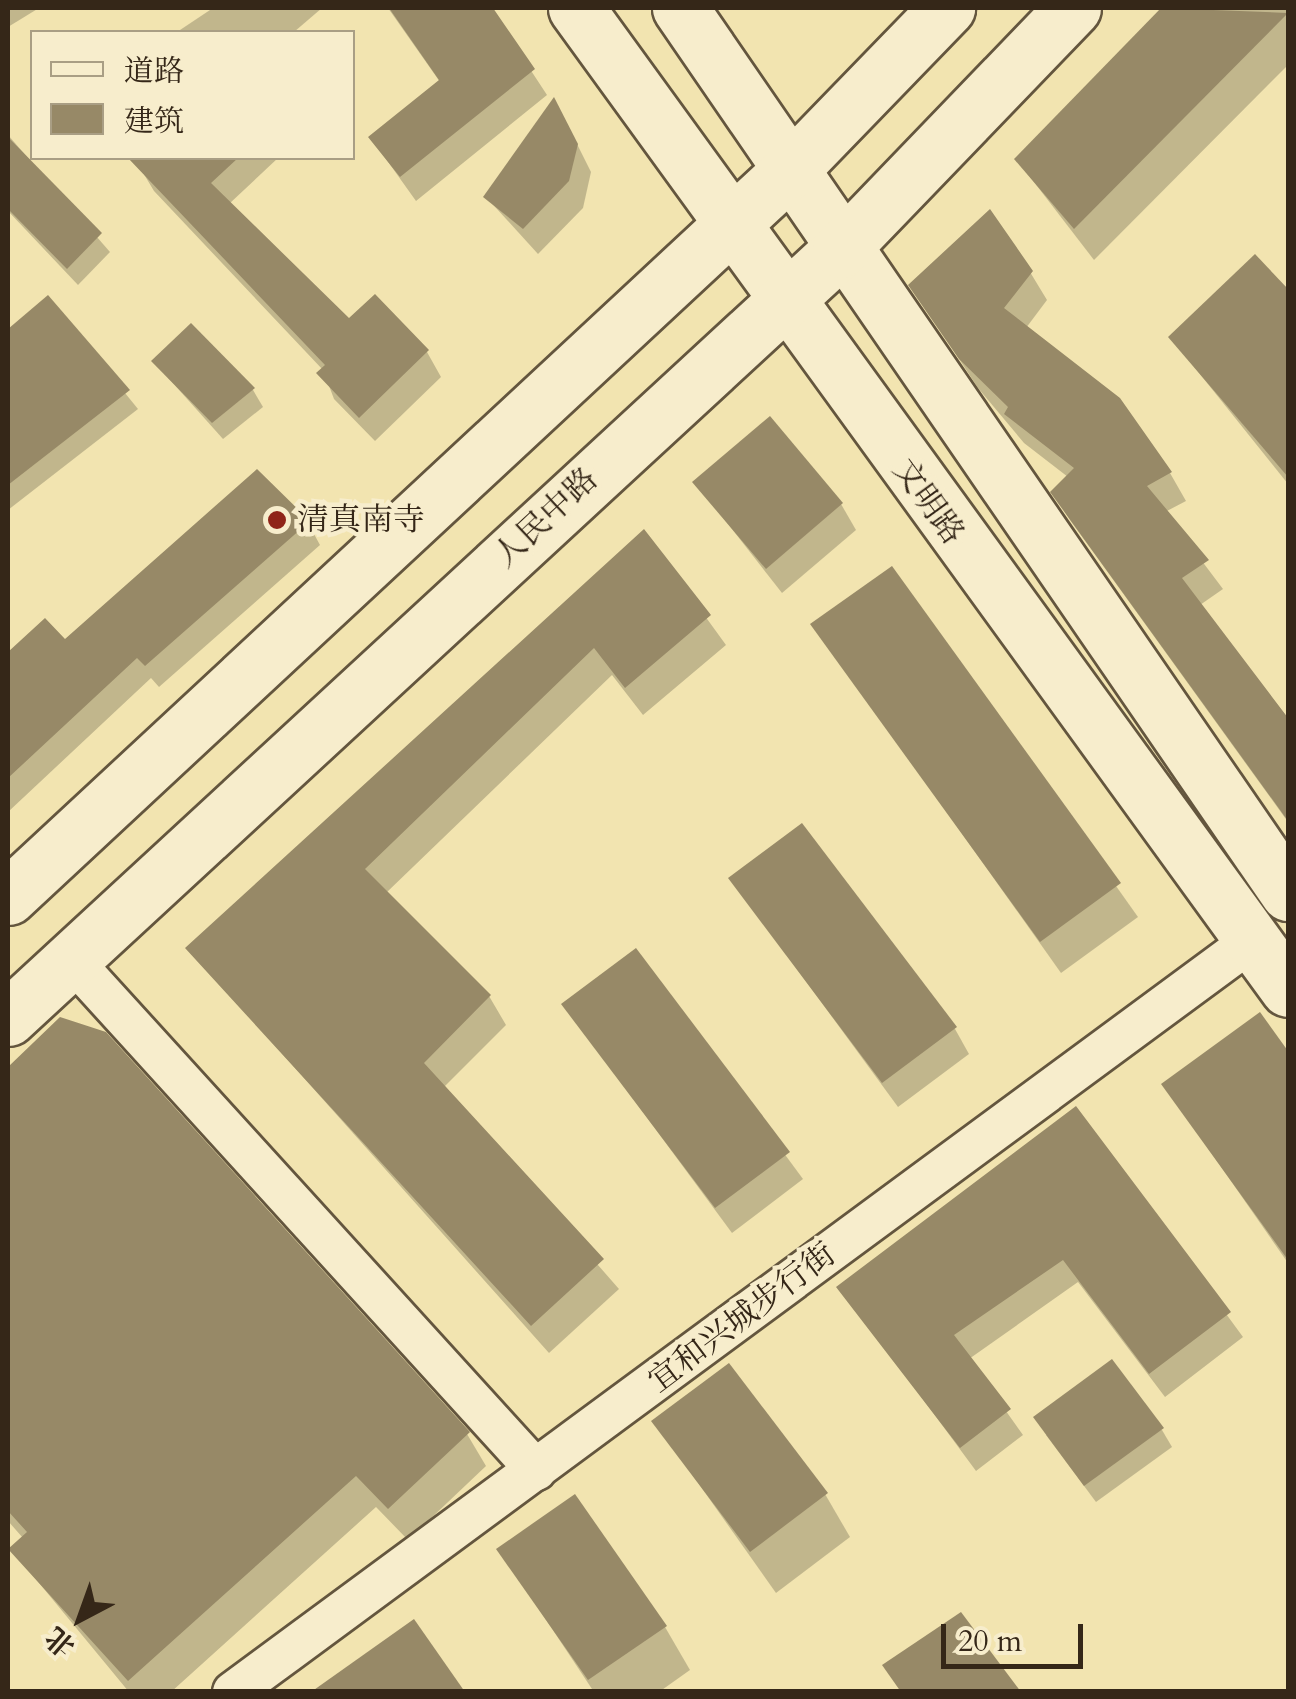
<!DOCTYPE html>
<html>
<head>
<meta charset="utf-8">
<style>
  body { margin:0 }
  #map { position:relative; width:1296px; height:1699px; overflow:hidden; background:#f2e4b0; font-family:Cardo,"Noto Serif SC",serif }
  div>[style] { position:absolute }
  .shadow>* { inset:0; background:#0003 }
  .building>* { inset:0; background:#978967 }
  .roads { filter:drop-shadow(2px 0 #64563e) drop-shadow(-2px 0 #64563e) drop-shadow(0 2px #64563e) drop-shadow(0 -2px #64563e) }
  .street>* { height:40px; margin:-20px; padding:0 20px; transform-origin:20px; border-radius:20px; background:#f7edcc }
  .secondary>* { height:55px; margin:-27.5px; padding:0 27.5px; transform-origin:27.5px; border-radius:27.5px; background:#f7edcc }
  .dots>* { width:28px; height:28px; translate:-50% -50%; box-sizing:border-box; border:5px solid #f7edcc; border-radius:50% }
  span { translate:-50% -50%; white-space:nowrap; text-align:center; line-height:1.15; -webkit-text-stroke:9px #f7edcc; paint-order:stroke }
  .street-label { font-size:32px; color:#352718 }
  .poi-label { font-size:32px; color:#352718 }
  .left { translate:0 -50%; text-align:left }
  .frame { position:absolute; inset:0; border:10px solid #352718; pointer-events:none }
  .legend { position:absolute; left:30px; top:30px; width:325px; height:130px; box-sizing:border-box; background:#f7edcc; border:2px solid #a99e84; margin:0; padding:12px 18px; list-style:none; font-size:30px; color:#352718 }
  .legend li { display:flex; align-items:center; gap:20px; height:50px }
  .legend b { width:50px; border:2px solid #a99e84 }
  .north { position:absolute; left:30px; top:1569px; width:100px; height:100px; -webkit-text-stroke:8px #f7edcc; paint-order:stroke; rotate:221deg; font-size:28px; font-weight:700; line-height:40px; text-align:center; color:#352718 }
  .north::after { content:''; display:block; margin:auto; width:35px; height:45px; background:#352718; clip-path:polygon(50% 0,100% 100%,50% 72%,0 100%) }
  .scale { position:absolute; left:941px; top:1624px; width:142px; height:45px; box-sizing:border-box; border:5px solid #352718; border-top:0; padding-left:12px; font-size:30px; line-height:35px; white-space:nowrap; color:#352718; -webkit-text-stroke:8px #f7edcc; paint-order:stroke }
</style>
</head>
<body>
<div id="map">
  <div class="shadow">
    <i style="clip-path:polygon(8px 8px,39px 8px,8px 27px)"></i>
    <i style="clip-path:polygon(213px 8px,322px 8px,294px 32px,177px 32px)"></i>
    <i style="clip-path:polygon(388px 8px,490px 8px,547px 95px,416px 201px,371px 138px,440px 82px)"></i>
    <i style="clip-path:polygon(1165px 8px,1288px 8px,1288px 65px,1094px 260px,1017px 160px)"></i>
    <i style="clip-path:polygon(568px 126px,591px 172px,583px 208px,538px 254px,486px 197px)"></i>
    <i style="clip-path:polygon(8px 135px,110px 252px,78px 285px,8px 211px)"></i>
    <i style="clip-path:polygon(148px 158px,278px 158px,229px 204px,349px 322px,427px 352px,441px 377px,375px 441px,334px 399px,323px 370px,154px 191px,139px 166px)"></i>
    <i style="clip-path:polygon(1255px 257px,1288px 293px,1288px 484px,1171px 338px)"></i>
    <i style="clip-path:polygon(1030px 272px,1047px 300px,1026px 328px,1170px 473px,1186px 501px,1165px 512px,1223px 589px,1200px 605px,1288px 718px,1288px 822px,1070px 520px,1053px 492px,1068px 477px,1024px 443px,978px 388px,911px 285px)"></i>
    <i style="clip-path:polygon(48px 298px,138px 409px,8px 510px,8px 333px)"></i>
    <i style="clip-path:polygon(154px 362px,253px 390px,263px 407px,223px 439px)"></i>
    <i style="clip-path:polygon(696px 483px,841px 504px,856px 530px,782px 593px)"></i>
    <i style="clip-path:polygon(308px 523px,320px 545px,159px 687px,151px 678px,8px 812px,8px 656px,45px 621px,65px 642px)"></i>
    <i style="clip-path:polygon(644px 532px,726px 645px,643px 715px,612px 675px,386px 893px,489px 996px,506px 1025px,443px 1088px,619px 1289px,549px 1353px,188px 948px)"></i>
    <i style="clip-path:polygon(891px 569px,1138px 917px,1061px 973px,814px 625px)"></i>
    <i style="clip-path:polygon(731px 879px,955px 1029px,969px 1054px,898px 1107px)"></i>
    <i style="clip-path:polygon(635px 952px,803px 1179px,732px 1233px,564px 1005px)"></i>
    <i style="clip-path:polygon(1260px 1016px,1288px 1056px,1288px 1263px,1164px 1085px)"></i>
    <i style="clip-path:polygon(60px 1020px,467px 1434px,486px 1466px,408px 1540px,376px 1507px,171px 1692px,129px 1692px,11px 1549px,23px 1538px,8px 1521px,8px 1070px)"></i>
    <i style="clip-path:polygon(1076px 1109px,1243px 1337px,1165px 1397px,1078px 1282px,969px 1359px,1023px 1435px,976px 1471px,840px 1287px)"></i>
    <i style="clip-path:polygon(655px 1422px,825px 1494px,850px 1537px,776px 1593px)"></i>
    <i style="clip-path:polygon(1162px 1430px,1172px 1447px,1096px 1502px,1046px 1435px)"></i>
    <i style="clip-path:polygon(499px 1549px,665px 1627px,690px 1670px,659px 1692px,594px 1692px)"></i>
  </div>
  <div class="building">
    <i style="clip-path:polygon(389px 8px,493px 8px,535px 69px,400px 177px,368px 137px,439px 80px)"></i>
    <i style="clip-path:polygon(1161px 8px,1288px 13px,1074px 229px,1014px 159px)"></i>
    <i style="clip-path:polygon(554px 97px,578px 144px,569px 181px,523px 229px,483px 197px)"></i>
    <i style="clip-path:polygon(8px 137px,102px 233px,67px 269px,8px 209px)"></i>
    <i style="clip-path:polygon(128px 158px,238px 158px,211px 183px,349px 318px,375px 294px,429px 350px,359px 418px,316px 373px,325px 365px)"></i>
    <i style="clip-path:polygon(990px 209px,1033px 271px,1004px 308px,1120px 398px,1172px 472px,1147px 486px,1209px 560px,1182px 578px,1288px 718px,1288px 821px,1050px 492px,1074px 468px,1004px 414px,1008px 407px,959px 359px,908px 285px)"></i>
    <i style="clip-path:polygon(1255px 254px,1288px 289px,1288px 477px,1168px 337px)"></i>
    <i style="clip-path:polygon(48px 295px,130px 390px,8px 485px,8px 329px)"></i>
    <i style="clip-path:polygon(191px 323px,255px 388px,212px 423px,151px 361px)"></i>
    <i style="clip-path:polygon(770px 416px,843px 503px,766px 569px,692px 482px)"></i>
    <i style="clip-path:polygon(257px 469px,310px 521px,145px 666px,137px 658px,8px 778px,8px 652px,45px 618px,65px 639px)"></i>
    <i style="clip-path:polygon(644px 529px,711px 615px,625px 688px,594px 648px,365px 869px,491px 995px,424px 1063px,604px 1259px,531px 1326px,185px 948px)"></i>
    <i style="clip-path:polygon(892px 566px,1121px 883px,1040px 942px,810px 624px)"></i>
    <i style="clip-path:polygon(802px 823px,957px 1027px,882px 1083px,728px 878px)"></i>
    <i style="clip-path:polygon(636px 948px,790px 1152px,715px 1208px,561px 1004px)"></i>
    <i style="clip-path:polygon(1260px 1012px,1288px 1051px,1288px 1260px,1161px 1084px)"></i>
    <i style="clip-path:polygon(60px 1017px,106px 1032px,470px 1432px,388px 1509px,356px 1476px,128px 1681px,8px 1549px,27px 1532px,8px 1511px,8px 1067px)"></i>
    <i style="clip-path:polygon(1076px 1106px,1231px 1312px,1149px 1374px,1063px 1260px,954px 1335px,1011px 1409px,960px 1448px,836px 1287px)"></i>
    <i style="clip-path:polygon(1112px 1359px,1164px 1428px,1084px 1486px,1033px 1417px)"></i>
    <i style="clip-path:polygon(729px 1363px,828px 1493px,750px 1552px,651px 1421px)"></i>
    <i style="clip-path:polygon(575px 1494px,667px 1626px,588px 1680px,496px 1549px)"></i>
    <i style="clip-path:polygon(961px 1612px,1021px 1692px,901px 1692px,882px 1665px)"></i>
    <i style="clip-path:polygon(414px 1619px,465px 1692px,311px 1692px)"></i>
  </div>
  <div class="roads">
    <div class="street">
      <i style="left:71px;top:959px;width:691px;rotate:47.7deg"></i>
      <i style="left:233px;top:1692px;width:1262px;rotate:-36.4deg"></i>
    </div>
    <div class="secondary">
      <i style="left:576px;top:8px;width:1212px;rotate:54.03deg"></i>
      <i style="left:680px;top:8px;width:1074px;rotate:55.51deg"></i>
      <i style="left:8px;top:897px;width:1068px;rotate:-42.91deg"></i>
      <i style="left:790px;top:170px;width:226px;rotate:-45.9deg"></i>
      <i style="left:8px;top:1018px;width:1132px;rotate:-42.71deg"></i>
      <i style="left:840px;top:250px;width:336px;rotate:-46.1deg"></i>
    </div>
  </div>
  <div class="dots">
    <i style="left:277px;top:520px;background:#8f2418"></i>
  </div>
  <div class="street-label">
    <span style="left:928px;top:502px;rotate:54deg">文明路</span>
    <span style="left:546px;top:518px;rotate:-43deg">人民中路</span>
    <span style="left:742px;top:1318px;rotate:-37deg">宜和兴城步行街</span>
  </div>
  <div class="poi-label">
    <span class="left" style="left:297px;top:520px">清真南寺</span>
  </div>
  <div class="frame"></div>
  <ul class="legend">
  <li><b style="height:12px;background:#f7edcc"></b>道路</li>
  <li><b style="height:28px;background:#978967"></b>建筑</li>
  </ul>
  <div class="north">北</div>
  <div class="scale">20 m</div>
</div>
</body>
</html>
